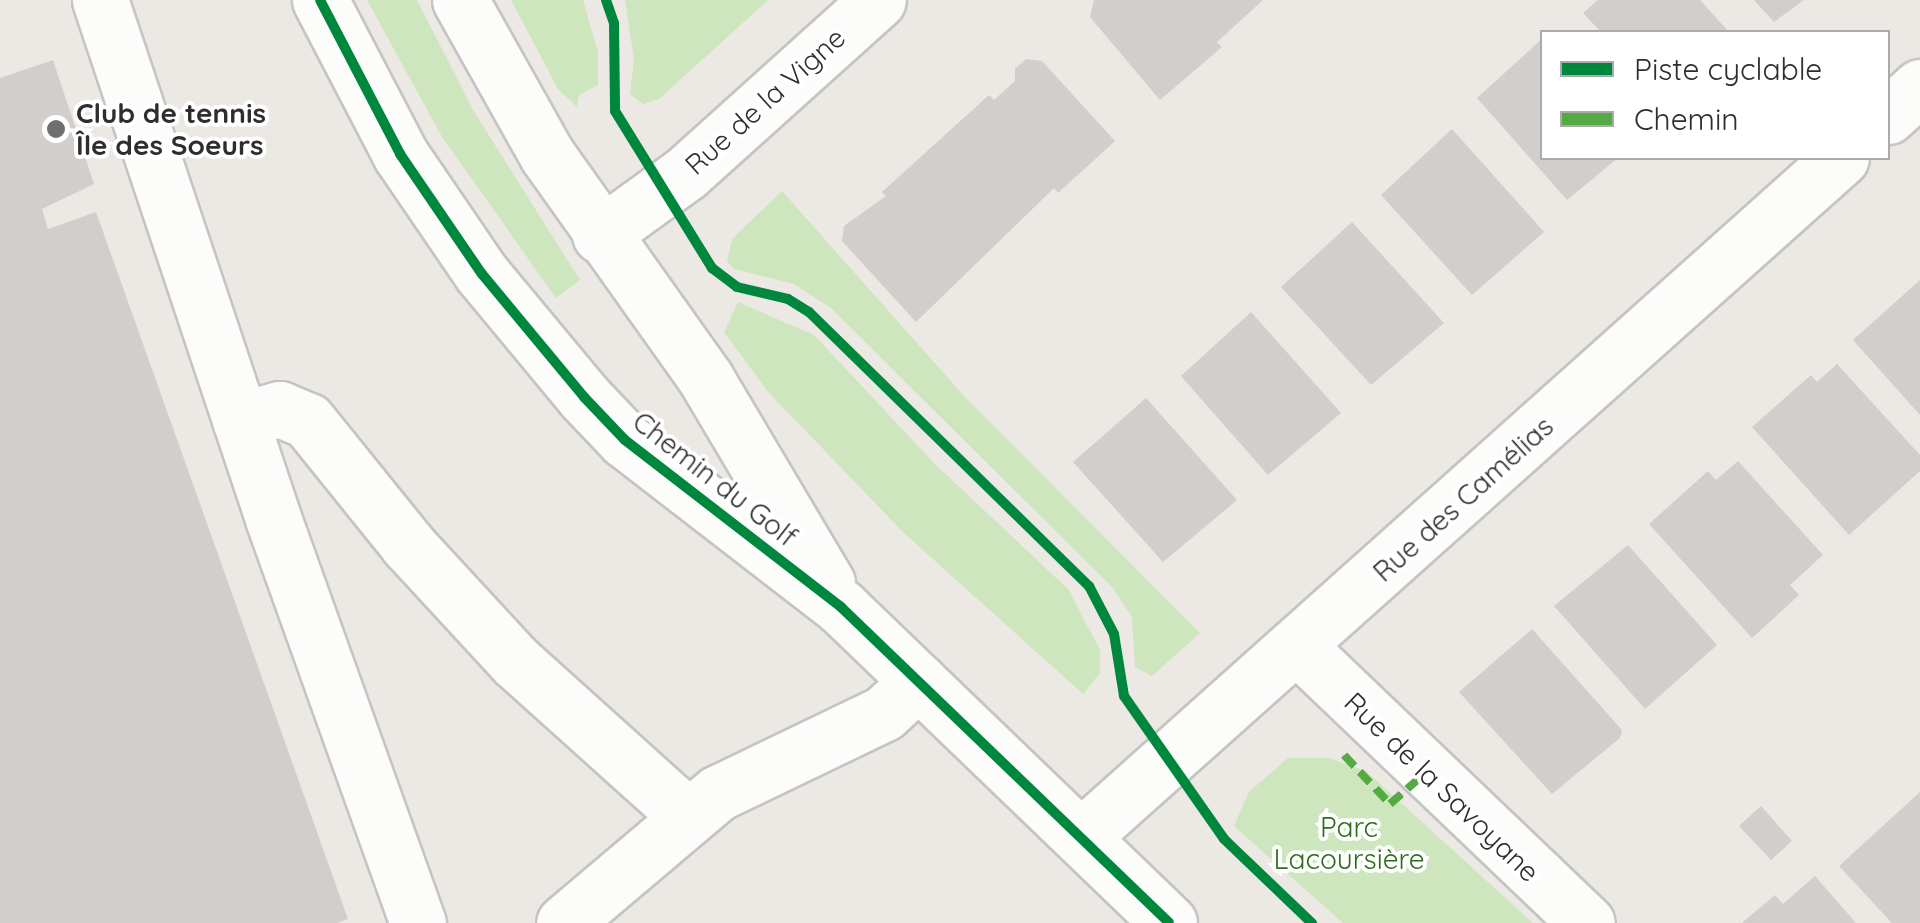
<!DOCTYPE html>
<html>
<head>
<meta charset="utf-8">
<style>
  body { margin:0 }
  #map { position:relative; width:1920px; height:923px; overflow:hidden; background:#ece8e4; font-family:Quicksand,sans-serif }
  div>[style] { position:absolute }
  .green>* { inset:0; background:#cee6be }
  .building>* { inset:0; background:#d1cecb }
  .roads { filter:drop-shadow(2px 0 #c5c4c5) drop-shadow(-2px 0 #c5c4c5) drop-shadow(0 2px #c5c4c5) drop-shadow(0 -2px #c5c4c5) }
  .minor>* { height:55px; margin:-27.5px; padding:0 27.5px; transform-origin:27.5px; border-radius:27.5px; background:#fcfcfb }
  .quiet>* { height:8px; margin-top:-4px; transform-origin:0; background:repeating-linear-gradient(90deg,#54ab44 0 15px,transparent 0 23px) }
  .cycleway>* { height:10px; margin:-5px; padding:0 5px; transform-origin:5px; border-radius:5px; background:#00873e }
  .dots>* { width:28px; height:28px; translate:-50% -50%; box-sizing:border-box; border:5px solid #fff; border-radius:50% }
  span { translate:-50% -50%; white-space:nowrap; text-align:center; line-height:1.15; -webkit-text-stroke:8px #fff; paint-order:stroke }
  .street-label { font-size:28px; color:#2e2e2e }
  .poi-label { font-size:28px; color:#2e2e2e; font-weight:700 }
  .left { translate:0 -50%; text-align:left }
  .park-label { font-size:28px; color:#2c6e1b }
  .legend { position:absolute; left:1540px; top:30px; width:350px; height:130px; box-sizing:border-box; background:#fff; border:2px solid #ababab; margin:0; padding:12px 18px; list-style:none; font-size:30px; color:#2e2e2e }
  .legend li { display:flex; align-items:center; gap:20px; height:50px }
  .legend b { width:50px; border:2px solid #ababab }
</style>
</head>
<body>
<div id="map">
  <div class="green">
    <i style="clip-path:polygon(367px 0,417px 0,473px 110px,580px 280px,556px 298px,442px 137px)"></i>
    <i style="clip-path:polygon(511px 0,583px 0,598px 52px,598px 85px,579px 95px,577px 107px,558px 89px)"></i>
    <i style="clip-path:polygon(625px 0,768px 0,659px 99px,643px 104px,630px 94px,634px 59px)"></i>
    <i style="clip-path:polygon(782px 191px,965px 397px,1200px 633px,1152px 676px,1135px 667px,1132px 617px,1112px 587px,831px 308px,794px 284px,734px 269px,727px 261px,732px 239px)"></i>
    <i style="clip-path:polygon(738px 302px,814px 335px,935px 464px,1068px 589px,1100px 650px,1100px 673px,1083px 694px,905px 534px,768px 392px,724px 332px)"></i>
    <i style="clip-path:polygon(1288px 758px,1329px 758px,1366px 771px,1533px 923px,1343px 923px,1234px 826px,1249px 792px)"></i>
  </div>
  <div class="building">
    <i style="clip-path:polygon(1263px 0,1217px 42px,1222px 47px,1160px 100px,1090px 17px,1094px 0)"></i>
    <i style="clip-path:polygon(1598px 0,1700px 0,1729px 32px,1601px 32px,1583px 13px)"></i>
    <i style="clip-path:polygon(1754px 0,1804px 0,1774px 22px)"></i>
    <i style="clip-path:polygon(1542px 39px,1542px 158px,1618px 158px,1567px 200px,1477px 98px)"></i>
    <i style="clip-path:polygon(1026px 59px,1042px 61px,1115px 141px,1058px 193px,1054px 188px,916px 322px,842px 241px,844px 226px,886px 196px,882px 192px,989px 95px,994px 100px,1015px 81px,1015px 69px)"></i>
    <i style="clip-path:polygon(53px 60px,94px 184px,42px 209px,48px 229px,96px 212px,348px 919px,337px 923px,0 923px,0 78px)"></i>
    <i style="clip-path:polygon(1452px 129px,1544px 232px,1472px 295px,1381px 195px)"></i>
    <i style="clip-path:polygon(1352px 222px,1444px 323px,1371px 385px,1281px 287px)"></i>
    <i style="clip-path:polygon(1920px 280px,1920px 415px,1853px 340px)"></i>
    <i style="clip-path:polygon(1251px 312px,1341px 413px,1268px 475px,1181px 376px)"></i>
    <i style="clip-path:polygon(1837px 364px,1920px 455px,1920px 471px,1849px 535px,1752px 427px,1811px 375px,1817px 382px)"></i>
    <i style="clip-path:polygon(1146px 398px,1237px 500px,1163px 562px,1073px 462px)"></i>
    <i style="clip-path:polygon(1738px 461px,1823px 555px,1790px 585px,1799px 595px,1752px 638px,1649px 524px,1708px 471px,1716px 480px)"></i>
    <i style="clip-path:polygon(1628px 545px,1717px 645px,1645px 709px,1554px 606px)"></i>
    <i style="clip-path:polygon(1532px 629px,1622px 730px,1620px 738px,1552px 794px,1459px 692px)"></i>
    <i style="clip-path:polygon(1920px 792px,1920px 923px,1892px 923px,1839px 866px)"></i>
    <i style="clip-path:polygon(1761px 806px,1792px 841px,1771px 860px,1739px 826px)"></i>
    <i style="clip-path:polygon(1815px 876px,1856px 923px,1742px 923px,1775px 895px,1783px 904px)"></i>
  </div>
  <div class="roads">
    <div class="minor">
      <i style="left:100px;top:0;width:549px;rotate:71.53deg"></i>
      <i style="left:274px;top:521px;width:427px;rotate:70.3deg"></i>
      <i style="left:320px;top:0;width:174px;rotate:62.5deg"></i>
      <i style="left:400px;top:154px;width:145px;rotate:55.7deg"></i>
      <i style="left:482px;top:274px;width:160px;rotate:50.3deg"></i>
      <i style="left:584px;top:397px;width:59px;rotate:46.4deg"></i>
      <i style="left:625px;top:440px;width:273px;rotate:37.7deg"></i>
      <i style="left:841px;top:607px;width:455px;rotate:43.9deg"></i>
      <i style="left:460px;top:0;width:178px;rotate:60.7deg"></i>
      <i style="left:547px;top:155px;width:275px;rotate:54.6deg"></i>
      <i style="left:706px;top:379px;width:237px;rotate:59.3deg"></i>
      <i style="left:1888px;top:116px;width:43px;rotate:-42.2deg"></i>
      <i style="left:600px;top:235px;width:106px;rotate:-35.8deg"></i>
      <i style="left:686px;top:173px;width:258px;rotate:-42deg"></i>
      <i style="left:240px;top:420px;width:41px;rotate:-15.4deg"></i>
      <i style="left:280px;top:409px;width:30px;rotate:23deg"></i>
      <i style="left:308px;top:421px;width:159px;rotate:51.1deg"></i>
      <i style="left:408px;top:545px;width:158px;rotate:47.3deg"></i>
      <i style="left:515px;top:661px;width:233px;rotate:42deg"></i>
      <i style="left:1299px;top:648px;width:398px;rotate:43.7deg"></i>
      <i style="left:1081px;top:837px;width:1019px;rotate:-41.78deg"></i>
      <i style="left:564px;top:923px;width:202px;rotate:-40.2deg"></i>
      <i style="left:718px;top:793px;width:184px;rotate:-25.7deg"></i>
      <i style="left:884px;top:713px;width:47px;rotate:-42.4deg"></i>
    </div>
  </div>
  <div class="quiet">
    <i style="left:1344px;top:755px;width:67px;rotate:46.8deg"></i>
    <i style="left:1390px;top:804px;width:45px;rotate:-41.4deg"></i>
  </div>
  <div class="cycleway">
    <i style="left:320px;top:0;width:174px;rotate:62.5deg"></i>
    <i style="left:400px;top:154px;width:145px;rotate:55.7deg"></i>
    <i style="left:482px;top:274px;width:160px;rotate:50.3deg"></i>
    <i style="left:584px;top:397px;width:59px;rotate:46.4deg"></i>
    <i style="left:625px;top:440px;width:273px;rotate:37.7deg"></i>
    <i style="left:841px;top:607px;width:455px;rotate:43.9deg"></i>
    <i style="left:606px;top:0;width:24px;rotate:71deg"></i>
    <i style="left:614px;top:23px;width:88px;rotate:89.3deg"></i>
    <i style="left:615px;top:111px;width:185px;rotate:58.3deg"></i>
    <i style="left:712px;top:268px;width:31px;rotate:37deg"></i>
    <i style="left:737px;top:287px;width:52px;rotate:13.2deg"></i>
    <i style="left:788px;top:299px;width:25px;rotate:32deg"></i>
    <i style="left:809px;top:312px;width:392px;rotate:44.4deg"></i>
    <i style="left:1089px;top:586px;width:54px;rotate:62.5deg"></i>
    <i style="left:1114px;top:634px;width:63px;rotate:80.8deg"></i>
    <i style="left:1124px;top:696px;width:174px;rotate:55deg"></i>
    <i style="left:1224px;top:839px;width:122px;rotate:43.7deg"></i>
  </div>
  <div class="dots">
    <i style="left:56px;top:129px;background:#706f6e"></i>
  </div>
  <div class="street-label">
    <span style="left:765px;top:101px;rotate:-42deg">Rue de la Vigne</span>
    <span style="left:715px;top:479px;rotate:38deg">Chemin du Golf</span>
    <span style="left:1463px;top:499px;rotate:-42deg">Rue des Camélias</span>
    <span style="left:1442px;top:787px;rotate:44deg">Rue de la Savoyane</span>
  </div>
  <div class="poi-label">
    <span class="left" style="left:76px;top:129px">Club de tennis<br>Île des Soeurs</span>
  </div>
  <div class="park-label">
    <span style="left:1349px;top:843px">Parc<br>Lacoursière</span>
  </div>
  <ul class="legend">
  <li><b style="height:12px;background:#00873e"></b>Piste cyclable</li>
  <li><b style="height:12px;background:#54ab44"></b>Chemin</li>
  </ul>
</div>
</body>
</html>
